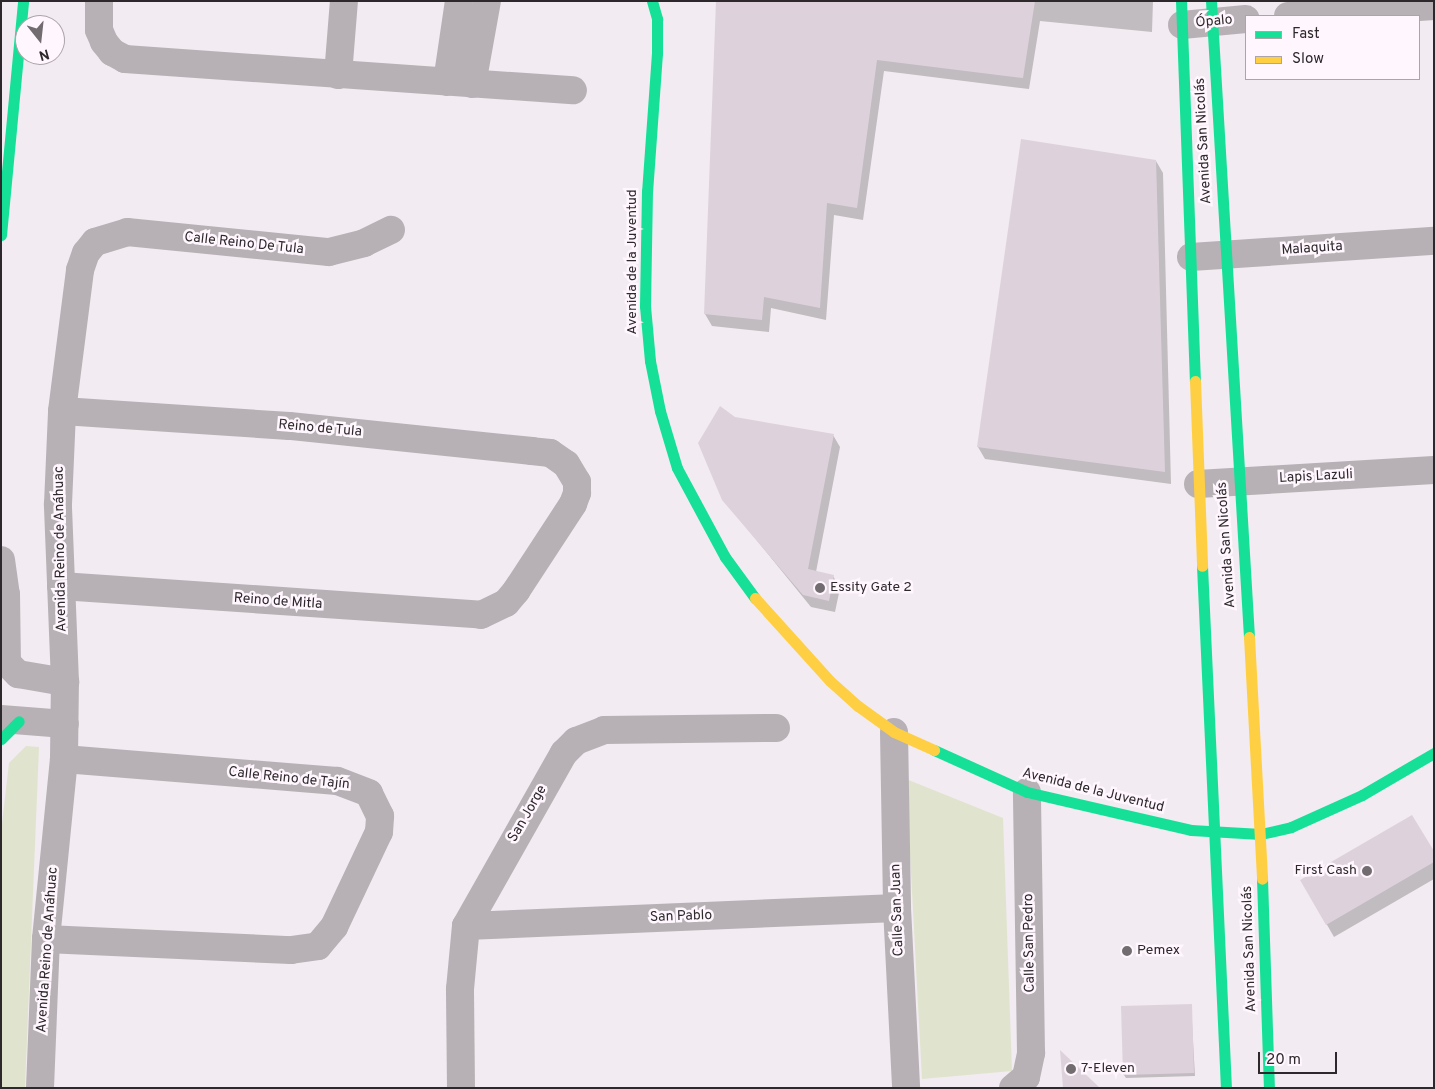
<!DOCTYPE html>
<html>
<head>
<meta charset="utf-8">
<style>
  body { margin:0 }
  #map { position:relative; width:1435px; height:1089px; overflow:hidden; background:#f2ebf1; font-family:Overpass,sans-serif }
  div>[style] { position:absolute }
  .green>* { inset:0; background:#e0e4ce }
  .shadow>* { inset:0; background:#0003 }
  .building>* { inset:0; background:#ddd2dc }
  .street>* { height:28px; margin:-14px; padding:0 14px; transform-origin:14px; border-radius:14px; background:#b7b1b6 }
  .fast>* { height:11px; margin:-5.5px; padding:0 5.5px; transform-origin:5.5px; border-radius:5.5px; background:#16e098 }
  .slow>* { height:11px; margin:-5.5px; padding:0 5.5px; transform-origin:5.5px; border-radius:5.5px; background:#ffcf43 }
  .dots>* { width:14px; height:14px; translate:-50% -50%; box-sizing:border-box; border:2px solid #fff7fd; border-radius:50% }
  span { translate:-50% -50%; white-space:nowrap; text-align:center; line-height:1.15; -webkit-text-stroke:5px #fff7fd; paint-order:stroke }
  .street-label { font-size:14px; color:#2d282c }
  .poi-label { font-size:14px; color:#2d282c }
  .left { translate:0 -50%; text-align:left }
  .right { translate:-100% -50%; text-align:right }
  .frame { position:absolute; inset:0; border:2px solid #2d282c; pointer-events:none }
  .legend { position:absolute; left:1245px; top:15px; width:175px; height:65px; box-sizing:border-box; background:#fff7fd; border:1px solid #aba4a9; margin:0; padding:6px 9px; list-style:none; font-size:15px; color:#2d282c }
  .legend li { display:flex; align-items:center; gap:10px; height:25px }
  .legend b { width:25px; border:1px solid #aba4a9 }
  .north { position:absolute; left:15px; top:15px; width:50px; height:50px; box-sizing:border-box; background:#fff7fd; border:1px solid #aba4a9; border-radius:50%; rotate:164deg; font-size:14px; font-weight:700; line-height:20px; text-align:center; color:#2d282c }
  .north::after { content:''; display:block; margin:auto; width:18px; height:22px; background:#726c71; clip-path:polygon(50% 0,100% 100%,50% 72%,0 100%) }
  .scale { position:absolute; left:1258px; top:1052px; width:79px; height:22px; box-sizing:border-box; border:2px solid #2d282c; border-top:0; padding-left:6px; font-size:15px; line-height:18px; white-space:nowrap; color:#2d282c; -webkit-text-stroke:4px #fff7fd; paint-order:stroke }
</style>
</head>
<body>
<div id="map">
  <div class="green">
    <i style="clip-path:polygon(26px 746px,39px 747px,25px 1088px,1px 1088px,1px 832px,9px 763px)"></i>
    <i style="clip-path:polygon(906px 779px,1003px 818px,1012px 1071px,922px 1079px)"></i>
  </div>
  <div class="shadow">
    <i style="clip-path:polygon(717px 1px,1153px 1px,1152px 32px,1040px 21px,1029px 89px,884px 71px,863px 220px,834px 215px,826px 320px,771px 308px,769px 332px,712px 326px,705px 314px)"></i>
    <i style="clip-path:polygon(1156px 161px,1163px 173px,1171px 484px,985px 459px,978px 447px)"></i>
    <i style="clip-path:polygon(734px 419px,833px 435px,840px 447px,816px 572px,833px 576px,840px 588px,835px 612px,811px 607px,723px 499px)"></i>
    <i style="clip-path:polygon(1434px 854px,1434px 879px,1334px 937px,1302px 881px)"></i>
    <i style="clip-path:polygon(1191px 1005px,1195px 1076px,1126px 1078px,1124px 1075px)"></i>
  </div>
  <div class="building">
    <i style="clip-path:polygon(716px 1px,1035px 1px,1023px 78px,877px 60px,857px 208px,827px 203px,820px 308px,764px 297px,762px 320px,704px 314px)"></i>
    <i style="clip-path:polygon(1021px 139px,1156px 160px,1165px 472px,977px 447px)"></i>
    <i style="clip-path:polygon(720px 406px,735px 417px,834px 434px,808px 569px,834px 575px,829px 601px,803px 595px,722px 500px,698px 443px)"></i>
    <i style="clip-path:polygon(1412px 815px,1434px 851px,1434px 862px,1326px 925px,1300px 880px)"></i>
    <i style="clip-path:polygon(1192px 1004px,1194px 1073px,1123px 1075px,1121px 1006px)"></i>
    <i style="clip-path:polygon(1060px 1050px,1100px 1088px,1063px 1088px)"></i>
  </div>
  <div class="street">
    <i style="left:99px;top:1px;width:29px;rotate:90deg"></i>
    <i style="left:99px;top:30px;width:13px;rotate:67deg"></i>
    <i style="left:104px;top:42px;width:13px;rotate:51deg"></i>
    <i style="left:112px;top:52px;width:15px;rotate:28deg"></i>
    <i style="left:125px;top:59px;width:449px;rotate:4deg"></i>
    <i style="left:1288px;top:16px;width:146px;rotate:-3.9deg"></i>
    <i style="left:1182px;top:25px;width:64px;rotate:-5.4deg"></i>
    <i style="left:338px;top:75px;width:74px;rotate:-85.4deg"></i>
    <i style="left:447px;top:82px;width:82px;rotate:-81.6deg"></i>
    <i style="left:472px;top:84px;width:84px;rotate:-79.8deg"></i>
    <i style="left:1191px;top:257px;width:244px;rotate:-3.8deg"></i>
    <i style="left:1198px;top:484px;width:236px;rotate:-3.4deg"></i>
    <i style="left:1px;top:560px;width:34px;rotate:82deg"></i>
    <i style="left:6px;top:594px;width:69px;rotate:89.2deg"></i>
    <i style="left:7px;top:663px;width:16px;rotate:45deg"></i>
    <i style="left:18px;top:674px;width:48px;rotate:9.7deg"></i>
    <i style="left:61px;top:586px;width:421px;rotate:3.9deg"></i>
    <i style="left:481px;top:615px;width:28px;rotate:-26deg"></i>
    <i style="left:506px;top:603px;width:16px;rotate:-50deg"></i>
    <i style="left:516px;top:591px;width:104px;rotate:-56.8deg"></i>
    <i style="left:573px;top:504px;width:12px;rotate:-70deg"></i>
    <i style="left:577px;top:493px;width:11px;rotate:-90deg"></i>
    <i style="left:577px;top:482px;width:21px;rotate:-121deg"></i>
    <i style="left:566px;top:464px;width:19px;rotate:-145deg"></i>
    <i style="left:550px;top:453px;width:18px;rotate:-174deg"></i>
    <i style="left:532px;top:451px;width:244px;rotate:-174.1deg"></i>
    <i style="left:289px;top:426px;width:227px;rotate:-176.2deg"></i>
    <i style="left:1px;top:719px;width:64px;rotate:4.5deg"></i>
    <i style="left:894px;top:732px;width:176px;rotate:89deg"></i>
    <i style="left:897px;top:908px;width:180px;rotate:87.1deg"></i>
    <i style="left:466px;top:926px;width:431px;rotate:-2.4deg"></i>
    <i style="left:46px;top:939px;width:245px;rotate:2.6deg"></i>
    <i style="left:291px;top:950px;width:27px;rotate:-8deg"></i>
    <i style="left:318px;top:946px;width:25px;rotate:-50deg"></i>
    <i style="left:334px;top:927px;width:105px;rotate:-64.7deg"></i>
    <i style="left:379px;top:832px;width:16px;rotate:-86deg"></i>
    <i style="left:380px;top:816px;width:25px;rotate:-116deg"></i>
    <i style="left:369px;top:793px;width:34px;rotate:-159deg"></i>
    <i style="left:337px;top:781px;width:274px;rotate:-175.4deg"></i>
    <i style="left:40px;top:1088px;width:149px;rotate:-87.7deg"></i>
    <i style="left:46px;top:939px;width:181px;rotate:-84.3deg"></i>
    <i style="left:64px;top:759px;width:77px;rotate:-89.3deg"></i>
    <i style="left:65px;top:682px;width:178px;rotate:-92.3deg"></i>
    <i style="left:58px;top:504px;width:93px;rotate:-87.5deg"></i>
    <i style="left:62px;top:411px;width:142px;rotate:-82.7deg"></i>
    <i style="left:80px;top:270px;width:18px;rotate:-71deg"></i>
    <i style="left:86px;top:253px;width:14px;rotate:-51deg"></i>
    <i style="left:95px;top:242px;width:34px;rotate:-17deg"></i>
    <i style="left:127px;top:232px;width:203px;rotate:5.7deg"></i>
    <i style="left:329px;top:252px;width:36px;rotate:-14deg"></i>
    <i style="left:364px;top:243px;width:30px;rotate:-26deg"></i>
    <i style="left:461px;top:1088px;width:99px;rotate:-90.6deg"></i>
    <i style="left:460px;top:989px;width:63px;rotate:-84.6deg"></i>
    <i style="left:466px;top:926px;width:199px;rotate:-60.5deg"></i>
    <i style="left:564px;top:753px;width:17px;rotate:-45deg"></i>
    <i style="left:576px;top:741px;width:30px;rotate:-21deg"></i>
    <i style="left:604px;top:730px;width:172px;rotate:-0.7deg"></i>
    <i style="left:1013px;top:1088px;width:17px;rotate:-40deg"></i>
    <i style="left:1026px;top:1077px;width:25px;rotate:-78deg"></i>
    <i style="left:1031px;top:1053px;width:261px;rotate:-90.9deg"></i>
  </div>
  <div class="fast">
    <i style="left:652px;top:1px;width:19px;rotate:74deg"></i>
    <i style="left:657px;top:19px;width:34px;rotate:90deg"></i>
    <i style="left:657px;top:53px;width:138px;rotate:94.1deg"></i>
    <i style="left:647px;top:191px;width:115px;rotate:91deg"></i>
    <i style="left:645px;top:306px;width:55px;rotate:84.8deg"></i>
    <i style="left:650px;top:361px;width:51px;rotate:78.7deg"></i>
    <i style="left:660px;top:411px;width:59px;rotate:73.4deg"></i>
    <i style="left:677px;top:468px;width:101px;rotate:61.7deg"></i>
    <i style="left:725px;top:557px;width:51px;rotate:53.8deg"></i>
    <i style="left:1181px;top:1px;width:380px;rotate:87.9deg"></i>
    <i style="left:1211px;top:1px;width:637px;rotate:86.58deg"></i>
    <i style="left:1px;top:235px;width:235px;rotate:-84.6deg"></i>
    <i style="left:1202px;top:566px;width:523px;rotate:87.37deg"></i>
    <i style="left:1px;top:739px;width:25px;rotate:-45deg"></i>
    <i style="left:934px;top:750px;width:102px;rotate:24.3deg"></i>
    <i style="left:1027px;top:792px;width:168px;rotate:13deg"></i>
    <i style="left:1191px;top:830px;width:70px;rotate:3.3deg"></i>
    <i style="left:1261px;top:834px;width:31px;rotate:-13deg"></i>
    <i style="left:1291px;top:827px;width:78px;rotate:-24.3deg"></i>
    <i style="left:1362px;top:795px;width:83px;rotate:-30.3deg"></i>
    <i style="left:1262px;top:879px;width:209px;rotate:88.1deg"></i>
  </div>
  <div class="slow">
    <i style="left:1195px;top:381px;width:185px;rotate:87.8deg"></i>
    <i style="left:755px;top:598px;width:112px;rotate:47.9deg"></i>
    <i style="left:830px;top:681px;width:38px;rotate:42deg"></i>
    <i style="left:858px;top:706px;width:44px;rotate:35.8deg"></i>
    <i style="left:894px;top:732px;width:44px;rotate:24.2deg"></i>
    <i style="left:1249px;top:637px;width:242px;rotate:86.9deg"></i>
  </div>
  <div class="dots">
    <i style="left:820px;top:588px;background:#726c71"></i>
    <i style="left:1367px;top:871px;background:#726c71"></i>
    <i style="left:1127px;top:951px;background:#726c71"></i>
    <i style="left:1071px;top:1069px;background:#726c71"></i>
  </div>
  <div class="street-label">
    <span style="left:1214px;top:22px;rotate:-5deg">Ópalo</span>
    <span style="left:1204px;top:141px;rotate:-93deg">Avenida San Nicolás</span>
    <span style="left:244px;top:244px;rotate:6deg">Calle Reino De Tula</span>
    <span style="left:1312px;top:249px;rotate:-4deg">Malaquita</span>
    <span style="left:633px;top:262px;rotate:-90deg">Avenida de la Juventud</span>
    <span style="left:320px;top:429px;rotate:5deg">Reino de Tula</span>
    <span style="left:1316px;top:477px;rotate:-3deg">Lapis Lazuli</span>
    <span style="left:1227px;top:545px;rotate:-94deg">Avenida San Nicolás</span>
    <span style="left:61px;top:549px;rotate:-91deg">Avenida Reino de Anáhuac</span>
    <span style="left:278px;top:602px;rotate:4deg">Reino de Mitla</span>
    <span style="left:289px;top:779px;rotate:6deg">Calle Reino de Tajín</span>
    <span style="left:1093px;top:791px;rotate:14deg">Avenida de la Juventud</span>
    <span style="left:528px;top:814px;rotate:-60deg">San Jorge</span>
    <span style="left:898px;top:910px;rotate:-92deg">Calle San Juan</span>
    <span style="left:681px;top:917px;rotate:-2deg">San Pablo</span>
    <span style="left:1030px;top:943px;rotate:-91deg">Calle San Pedro</span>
    <span style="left:1250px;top:949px;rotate:-92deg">Avenida San Nicolás</span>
    <span style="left:48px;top:950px;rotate:-86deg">Avenida Reino de Anáhuac</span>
  </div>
  <div class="poi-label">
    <span class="left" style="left:830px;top:588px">Essity Gate 2</span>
    <span class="right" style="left:1357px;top:871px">First Cash</span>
    <span class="left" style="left:1137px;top:951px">Pemex</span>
    <span class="left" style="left:1081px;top:1069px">7-Eleven</span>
  </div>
  <div class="frame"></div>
  <ul class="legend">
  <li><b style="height:6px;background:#16e098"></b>Fast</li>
  <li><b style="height:6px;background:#ffcf43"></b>Slow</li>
  </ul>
  <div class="north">N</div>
  <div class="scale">20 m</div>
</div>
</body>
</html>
